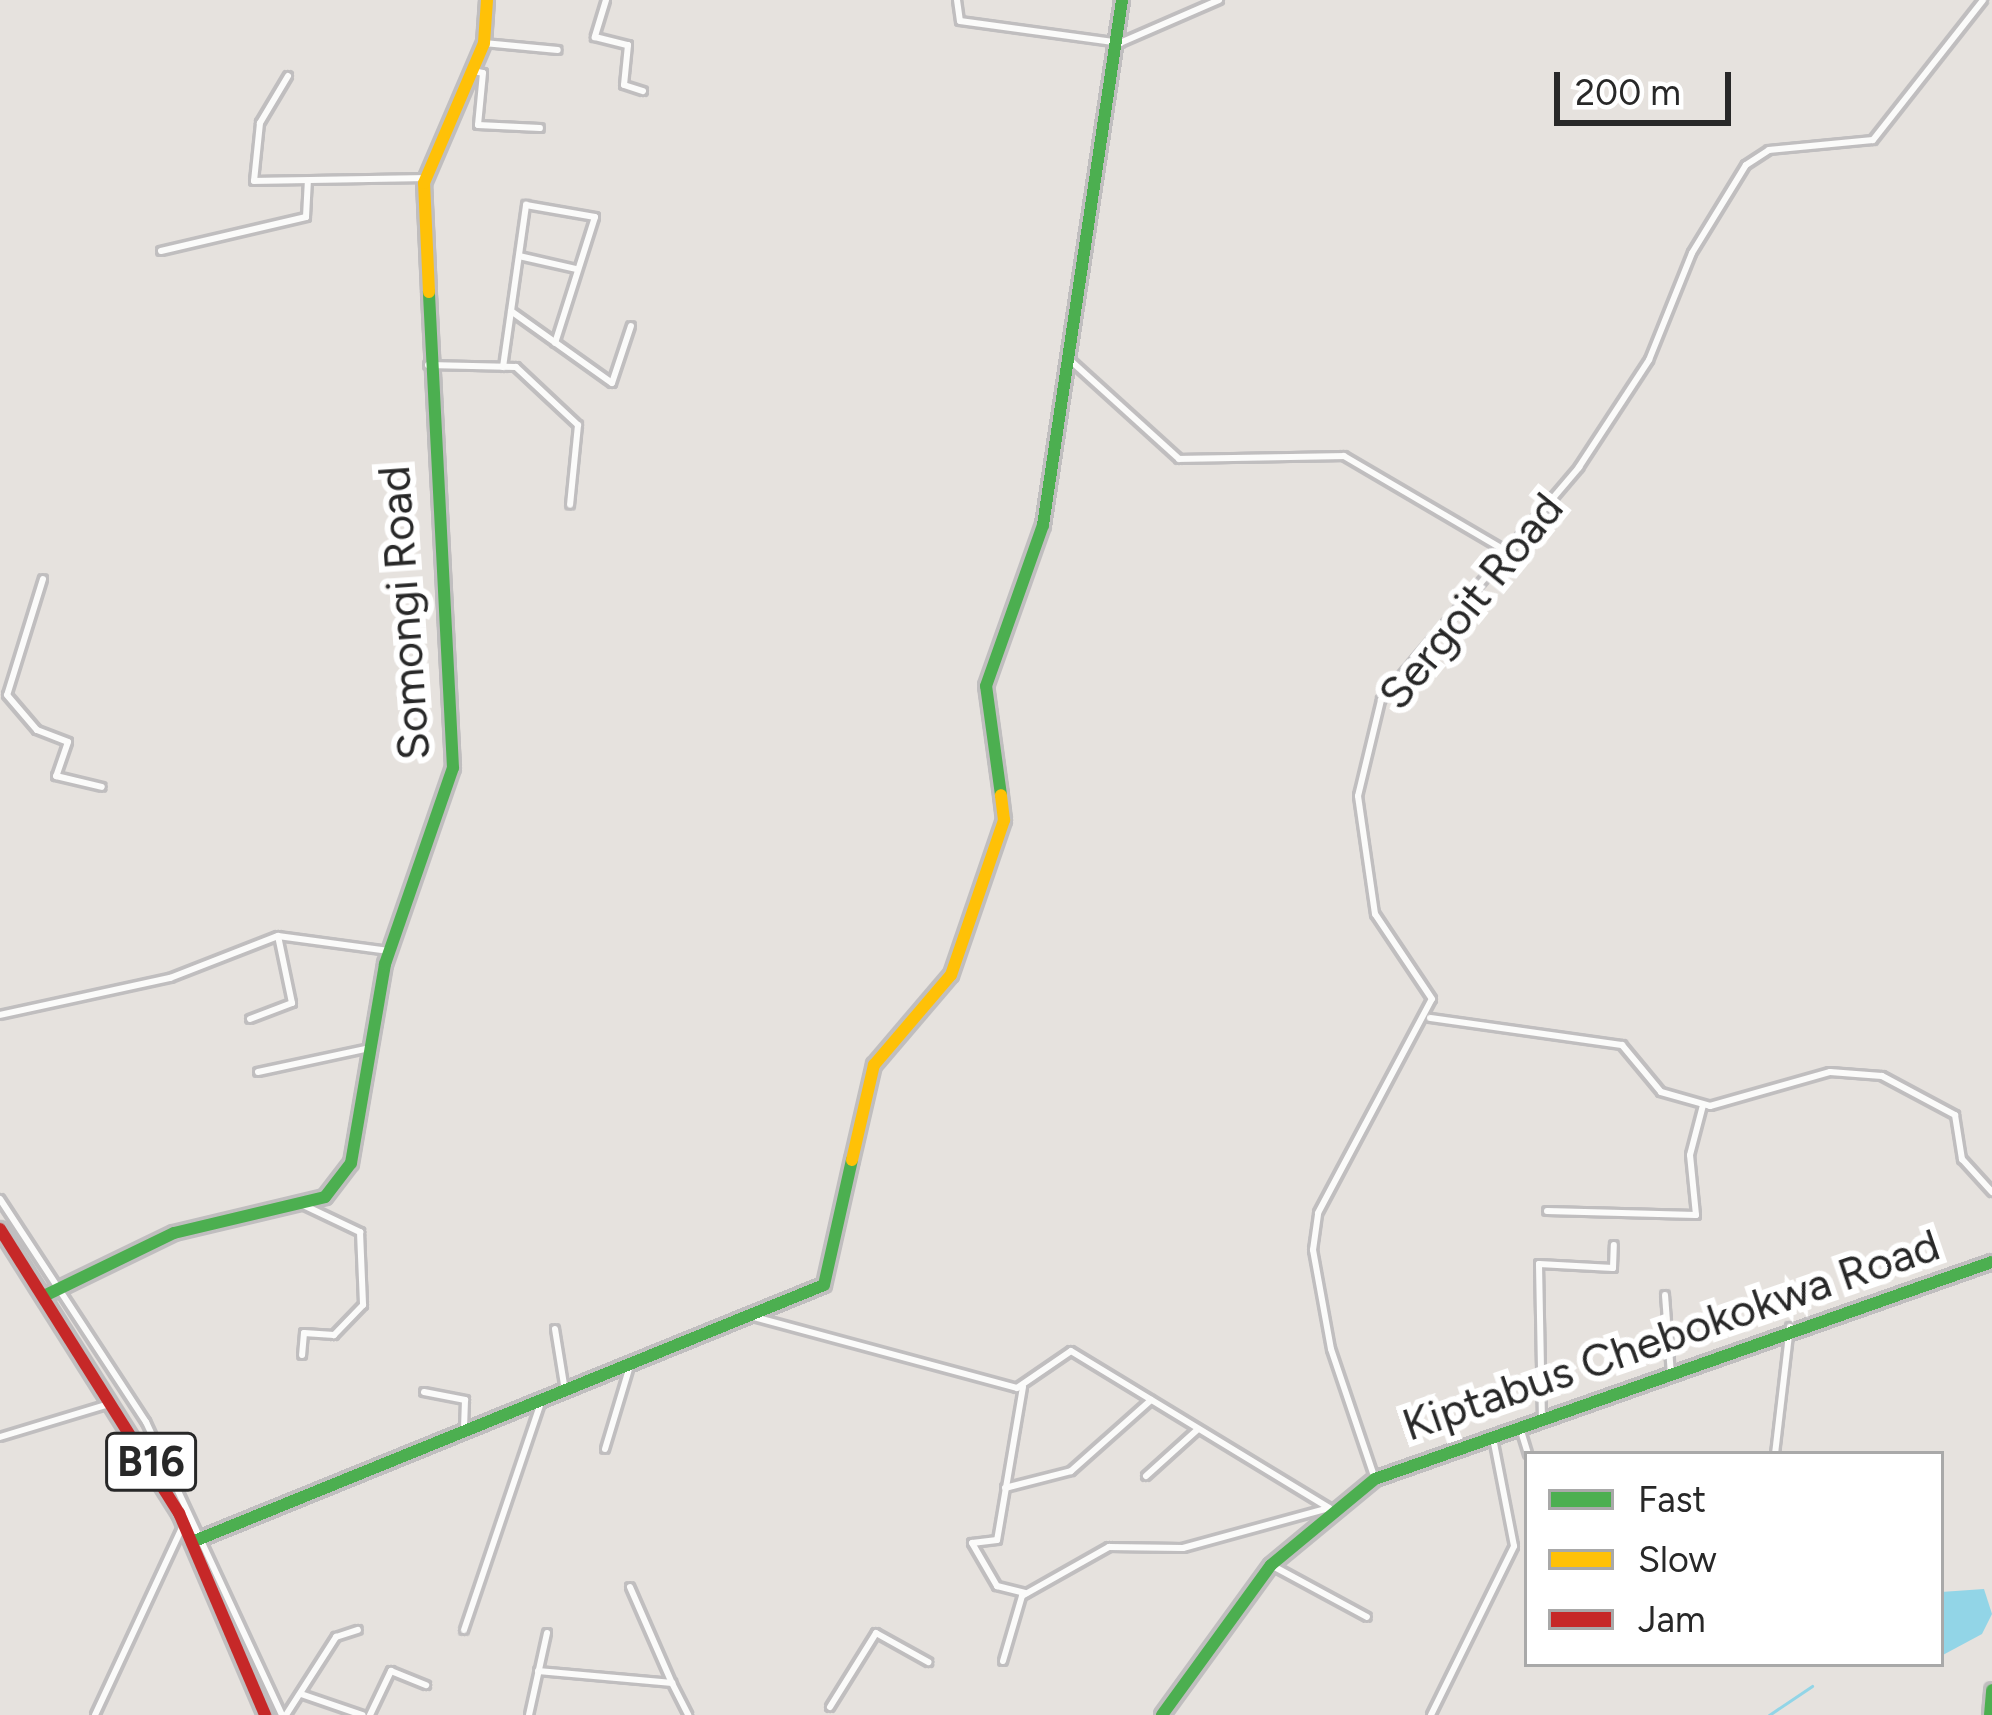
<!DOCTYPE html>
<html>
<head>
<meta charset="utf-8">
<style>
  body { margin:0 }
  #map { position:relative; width:1992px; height:1715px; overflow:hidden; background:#e6e2de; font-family:Figtree,sans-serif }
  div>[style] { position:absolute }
  .water>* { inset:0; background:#92d5e7 }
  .stream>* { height:3px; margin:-1.5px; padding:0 1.5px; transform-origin:1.5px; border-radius:1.5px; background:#92d5e7 }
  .roads { filter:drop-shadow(3px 0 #c0bebf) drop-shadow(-3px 0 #c0bebf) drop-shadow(0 3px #c0bebf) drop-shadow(0 -3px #c0bebf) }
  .street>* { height:6px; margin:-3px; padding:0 3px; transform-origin:3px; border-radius:3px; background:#fbfbfa }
  .fast>* { height:12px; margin:-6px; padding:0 6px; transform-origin:6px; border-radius:6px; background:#4caf50 }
  .slow>* { height:12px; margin:-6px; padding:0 6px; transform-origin:6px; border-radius:6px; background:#ffc107 }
  .jam>* { height:12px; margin:-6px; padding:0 6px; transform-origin:6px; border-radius:6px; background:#c62828 }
  span { translate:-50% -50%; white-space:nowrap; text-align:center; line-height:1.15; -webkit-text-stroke:12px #fff; paint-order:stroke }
  .shield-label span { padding:3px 9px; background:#fff; border:3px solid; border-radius:9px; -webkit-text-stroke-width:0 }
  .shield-label { font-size:42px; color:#282828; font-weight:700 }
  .street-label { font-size:45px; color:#282828 }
  .legend { position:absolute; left:1524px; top:1451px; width:420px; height:216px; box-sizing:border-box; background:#fff; border:3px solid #a9a9a9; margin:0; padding:15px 21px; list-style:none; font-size:36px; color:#282828 }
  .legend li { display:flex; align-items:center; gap:24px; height:60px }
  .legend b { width:60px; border:3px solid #a9a9a9 }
  .scale { position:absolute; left:1554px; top:72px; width:177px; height:54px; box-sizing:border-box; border:6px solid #282828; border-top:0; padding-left:15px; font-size:36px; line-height:42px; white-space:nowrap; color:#282828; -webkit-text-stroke:9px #fff; paint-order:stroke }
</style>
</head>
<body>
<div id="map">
  <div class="water">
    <i style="clip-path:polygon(1984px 1589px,1992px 1614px,1982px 1634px,1941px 1656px,1941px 1592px)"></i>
  </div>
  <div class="stream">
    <i style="left:1769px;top:1715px;width:52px;rotate:-34deg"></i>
  </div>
  <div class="roads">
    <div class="street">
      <i style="left:606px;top:0;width:39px;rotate:107deg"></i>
      <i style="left:595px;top:37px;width:34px;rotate:14deg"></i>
      <i style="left:628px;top:45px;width:40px;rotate:95.7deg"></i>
      <i style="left:624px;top:85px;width:20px;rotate:18deg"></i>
      <i style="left:957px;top:0;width:21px;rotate:82deg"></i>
      <i style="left:960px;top:21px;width:162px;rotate:7.8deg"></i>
      <i style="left:1120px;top:43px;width:108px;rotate:-23.5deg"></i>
      <i style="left:484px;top:43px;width:74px;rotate:5.4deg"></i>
      <i style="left:473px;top:71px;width:10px;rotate:11deg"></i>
      <i style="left:483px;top:73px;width:52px;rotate:95.5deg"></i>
      <i style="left:478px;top:125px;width:62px;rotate:2.8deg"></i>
      <i style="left:288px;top:76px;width:55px;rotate:120.8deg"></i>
      <i style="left:260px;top:123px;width:58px;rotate:95.9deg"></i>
      <i style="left:254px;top:181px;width:171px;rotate:-1deg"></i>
      <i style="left:161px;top:251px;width:149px;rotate:-13.2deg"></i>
      <i style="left:306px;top:217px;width:36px;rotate:-87deg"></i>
      <i style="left:519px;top:256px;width:58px;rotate:12.8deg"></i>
      <i style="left:511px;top:311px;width:124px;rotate:35.5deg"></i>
      <i style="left:612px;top:383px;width:60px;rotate:-71.6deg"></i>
      <i style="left:1070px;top:360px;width:147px;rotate:42.2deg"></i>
      <i style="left:1179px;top:459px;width:165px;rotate:-1deg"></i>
      <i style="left:1344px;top:456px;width:186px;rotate:30.4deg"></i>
      <i style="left:428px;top:365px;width:88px;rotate:1.3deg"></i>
      <i style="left:516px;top:367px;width:85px;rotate:43.1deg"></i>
      <i style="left:578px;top:425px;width:80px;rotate:95.7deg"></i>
      <i style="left:503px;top:367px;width:164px;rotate:-81.9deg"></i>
      <i style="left:526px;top:205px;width:70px;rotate:9.9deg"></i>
      <i style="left:595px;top:217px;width:132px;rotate:107.6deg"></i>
      <i style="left:43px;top:579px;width:121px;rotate:107.2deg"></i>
      <i style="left:7px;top:695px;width:46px;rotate:49.4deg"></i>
      <i style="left:37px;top:730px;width:33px;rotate:21deg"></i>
      <i style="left:68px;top:742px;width:36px;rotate:109deg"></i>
      <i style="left:56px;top:776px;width:47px;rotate:13.4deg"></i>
      <i style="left:0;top:1015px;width:174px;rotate:-12.3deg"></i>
      <i style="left:170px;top:978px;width:116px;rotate:-21.3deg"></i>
      <i style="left:278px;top:936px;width:112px;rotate:7.7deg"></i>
      <i style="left:1430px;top:1018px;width:194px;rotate:8deg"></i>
      <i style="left:1622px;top:1045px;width:61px;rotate:50.3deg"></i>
      <i style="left:1661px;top:1092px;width:51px;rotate:15.9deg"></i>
      <i style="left:1710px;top:1106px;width:125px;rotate:-15.8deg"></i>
      <i style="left:1830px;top:1072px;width:52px;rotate:4.4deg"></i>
      <i style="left:1882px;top:1076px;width:83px;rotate:28.1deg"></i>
      <i style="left:1955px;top:1115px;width:45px;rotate:81deg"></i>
      <i style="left:1962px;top:1159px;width:45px;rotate:47.7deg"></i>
      <i style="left:250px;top:1019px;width:45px;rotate:-20.9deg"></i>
      <i style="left:292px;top:1003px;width:68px;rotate:-101.8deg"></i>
      <i style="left:258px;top:1072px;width:115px;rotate:-12.1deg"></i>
      <i style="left:0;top:1199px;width:267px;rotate:56.8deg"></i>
      <i style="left:146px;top:1422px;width:323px;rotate:65.1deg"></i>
      <i style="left:299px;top:1203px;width:68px;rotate:25.4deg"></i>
      <i style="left:360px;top:1232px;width:73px;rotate:87.6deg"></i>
      <i style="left:363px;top:1305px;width:42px;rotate:134deg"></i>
      <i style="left:334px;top:1335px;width:30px;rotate:-176deg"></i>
      <i style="left:304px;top:1333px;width:22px;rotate:95deg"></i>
      <i style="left:1547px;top:1211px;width:149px;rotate:1.5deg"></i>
      <i style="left:1696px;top:1215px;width:60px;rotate:-95.7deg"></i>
      <i style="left:1690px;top:1155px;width:52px;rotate:-75.4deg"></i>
      <i style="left:1665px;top:1295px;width:80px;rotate:85.7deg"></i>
      <i style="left:754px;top:1317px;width:272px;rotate:15.1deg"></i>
      <i style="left:1017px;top:1388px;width:65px;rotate:-34.4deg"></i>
      <i style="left:1071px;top:1351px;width:302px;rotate:31.3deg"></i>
      <i style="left:555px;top:1329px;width:63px;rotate:80.8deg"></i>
      <i style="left:1023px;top:1387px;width:155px;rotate:99.6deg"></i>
      <i style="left:997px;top:1540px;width:25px;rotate:173deg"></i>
      <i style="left:972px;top:1543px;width:50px;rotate:59.8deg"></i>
      <i style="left:997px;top:1586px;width:30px;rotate:14deg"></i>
      <i style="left:424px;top:1392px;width:42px;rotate:11deg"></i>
      <i style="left:465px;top:1400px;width:33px;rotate:92deg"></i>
      <i style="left:1542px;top:1421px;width:157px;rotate:-91.1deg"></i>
      <i style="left:1539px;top:1264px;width:74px;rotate:3.1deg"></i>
      <i style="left:1613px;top:1268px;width:23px;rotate:-88deg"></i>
      <i style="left:1521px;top:1431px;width:24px;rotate:73deg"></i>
      <i style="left:0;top:1437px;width:111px;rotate:-16.8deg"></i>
      <i style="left:605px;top:1449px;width:84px;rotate:-73.3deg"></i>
      <i style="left:1775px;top:1454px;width:128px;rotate:-83.3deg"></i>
      <i style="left:1146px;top:1476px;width:69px;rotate:-42deg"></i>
      <i style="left:1375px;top:1479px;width:137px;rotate:-108.7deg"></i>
      <i style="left:1331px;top:1349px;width:101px;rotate:-100.3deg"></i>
      <i style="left:1313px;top:1250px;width:37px;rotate:-82deg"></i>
      <i style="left:1318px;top:1213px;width:242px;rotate:-62deg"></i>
      <i style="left:1432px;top:999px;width:102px;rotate:-123.8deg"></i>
      <i style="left:1375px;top:914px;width:119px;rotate:-98.2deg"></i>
      <i style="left:1358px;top:796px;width:99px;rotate:-76.5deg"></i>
      <i style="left:1381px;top:700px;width:306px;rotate:-49.6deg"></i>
      <i style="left:1579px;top:467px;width:128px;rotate:-56.8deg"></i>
      <i style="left:1649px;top:360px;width:115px;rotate:-68.1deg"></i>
      <i style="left:1692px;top:253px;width:103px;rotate:-58.5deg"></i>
      <i style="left:1746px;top:165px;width:27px;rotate:-33deg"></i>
      <i style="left:1769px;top:150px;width:104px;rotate:-5.5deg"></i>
      <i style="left:1873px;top:140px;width:178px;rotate:-51.8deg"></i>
      <i style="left:1005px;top:1488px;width:68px;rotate:-14.4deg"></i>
      <i style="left:1071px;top:1471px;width:107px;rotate:-41.6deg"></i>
      <i style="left:1271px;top:1565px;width:109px;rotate:28.4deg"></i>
      <i style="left:630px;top:1587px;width:105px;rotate:66.4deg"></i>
      <i style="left:464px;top:1630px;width:240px;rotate:-71.3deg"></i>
      <i style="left:1003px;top:1661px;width:68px;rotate:-73.7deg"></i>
      <i style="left:1022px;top:1596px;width:100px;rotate:-29.4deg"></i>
      <i style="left:1109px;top:1547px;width:74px;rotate:0.8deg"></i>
      <i style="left:1183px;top:1548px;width:151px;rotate:-15.3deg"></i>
      <i style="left:538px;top:1671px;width:135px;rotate:5.1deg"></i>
      <i style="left:672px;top:1683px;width:36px;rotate:63deg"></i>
      <i style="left:301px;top:1694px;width:65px;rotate:19deg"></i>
      <i style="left:830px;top:1707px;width:87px;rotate:-58.1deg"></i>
      <i style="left:876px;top:1633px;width:60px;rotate:29.1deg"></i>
      <i style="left:95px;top:1715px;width:209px;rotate:-65.1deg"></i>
      <i style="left:286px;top:1715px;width:93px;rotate:-57.3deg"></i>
      <i style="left:336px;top:1637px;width:23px;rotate:-18deg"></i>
      <i style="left:370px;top:1715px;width:49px;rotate:-64.5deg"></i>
      <i style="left:391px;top:1671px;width:38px;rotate:22deg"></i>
      <i style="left:529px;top:1715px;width:84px;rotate:-77.6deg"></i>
      <i style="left:1431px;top:1715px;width:188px;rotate:-63.8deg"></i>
      <i style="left:1514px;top:1546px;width:110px;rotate:-101deg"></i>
    </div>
    <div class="fast">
      <i style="left:1001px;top:795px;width:110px;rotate:-97.8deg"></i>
      <i style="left:986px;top:686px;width:171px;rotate:-70.5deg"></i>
      <i style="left:1043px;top:525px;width:531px;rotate:-81.44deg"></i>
      <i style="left:44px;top:1296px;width:144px;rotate:-25.9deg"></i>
      <i style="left:174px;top:1233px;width:155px;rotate:-13.4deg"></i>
      <i style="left:325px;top:1197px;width:43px;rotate:-52.6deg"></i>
      <i style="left:351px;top:1163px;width:202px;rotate:-80.3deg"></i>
      <i style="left:385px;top:964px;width:207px;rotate:-70.9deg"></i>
      <i style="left:453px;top:768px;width:477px;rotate:-92.9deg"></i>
      <i style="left:192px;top:1542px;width:682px;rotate:-22.13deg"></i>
      <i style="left:824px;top:1285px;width:128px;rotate:-77.4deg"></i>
      <i style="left:1162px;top:1715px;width:185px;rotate:-54deg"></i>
      <i style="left:1271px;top:1565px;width:135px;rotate:-39.6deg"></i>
      <i style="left:1375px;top:1479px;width:654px;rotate:-19.38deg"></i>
      <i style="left:1990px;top:1715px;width:25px;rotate:-85deg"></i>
    </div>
    <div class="slow">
      <i style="left:429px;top:292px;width:109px;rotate:-92.6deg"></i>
      <i style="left:424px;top:183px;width:152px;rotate:-66.8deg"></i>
      <i style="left:484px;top:43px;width:43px;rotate:-86deg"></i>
      <i style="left:852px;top:1160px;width:98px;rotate:-77deg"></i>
      <i style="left:874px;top:1065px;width:118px;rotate:-49.5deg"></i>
      <i style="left:951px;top:975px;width:164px;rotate:-71.1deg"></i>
      <i style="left:1004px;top:820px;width:25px;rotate:-97deg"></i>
    </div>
    <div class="jam">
      <i style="left:0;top:1229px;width:336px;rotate:57.8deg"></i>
      <i style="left:179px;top:1513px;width:220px;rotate:66.9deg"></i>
    </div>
  </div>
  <div class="shield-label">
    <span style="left:151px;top:1462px">B16</span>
  </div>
  <div class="street-label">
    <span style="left:1471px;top:601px;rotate:-51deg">Sergoit Road</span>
    <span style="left:404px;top:613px;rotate:-94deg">Somongi Road</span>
    <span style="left:1671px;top:1335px;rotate:-19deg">Kiptabus Chebokokwa Road</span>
  </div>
  <ul class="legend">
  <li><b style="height:15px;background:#4caf50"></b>Fast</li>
  <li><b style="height:15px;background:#ffc107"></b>Slow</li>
  <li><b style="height:15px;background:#c62828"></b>Jam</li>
  </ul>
  <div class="scale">200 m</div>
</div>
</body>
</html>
